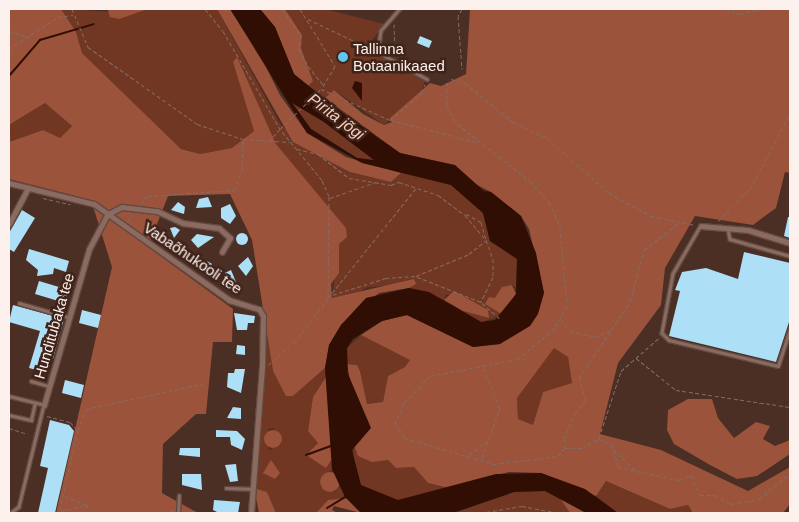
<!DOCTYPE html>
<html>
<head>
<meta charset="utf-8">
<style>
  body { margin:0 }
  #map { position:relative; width:799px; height:522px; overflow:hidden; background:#4b2e24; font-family:Helvetica,sans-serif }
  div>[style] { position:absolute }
  .green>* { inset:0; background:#723722 }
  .forest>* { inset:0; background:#9b533b }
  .round { border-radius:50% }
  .water>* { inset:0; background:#310e03 }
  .stream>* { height:2px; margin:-1px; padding:0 1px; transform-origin:1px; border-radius:1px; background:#310e03 }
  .building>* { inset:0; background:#addff7 }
  .path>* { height:1px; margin-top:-0.5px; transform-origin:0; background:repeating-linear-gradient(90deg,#836b63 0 4px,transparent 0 6.5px) }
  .roads { filter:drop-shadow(1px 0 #614a42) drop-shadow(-1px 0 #614a42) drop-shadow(0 1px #614a42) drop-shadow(0 -1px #614a42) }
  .lane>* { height:2.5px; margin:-1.25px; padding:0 1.25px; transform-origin:1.25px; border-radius:1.25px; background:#8b6a5f }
  .street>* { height:5px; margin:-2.5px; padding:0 2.5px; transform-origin:2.5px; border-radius:2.5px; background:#8b6a5f }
  .dots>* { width:14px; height:14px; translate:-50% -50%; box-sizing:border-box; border:2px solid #40241a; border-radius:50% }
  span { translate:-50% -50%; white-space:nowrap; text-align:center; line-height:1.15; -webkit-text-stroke:5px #40241a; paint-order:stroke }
  .poi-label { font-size:15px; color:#fdf1ed }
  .left { translate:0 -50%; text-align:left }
  .street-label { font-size:15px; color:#fdf1ed }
  .water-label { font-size:16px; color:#f9cdbf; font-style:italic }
  .frame { position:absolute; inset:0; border:10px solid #fdf1ed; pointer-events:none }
</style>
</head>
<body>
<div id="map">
  <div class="green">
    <i style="clip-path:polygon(61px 9px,137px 13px,148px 9px,217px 9px,280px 124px,300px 142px,350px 172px,391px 182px,401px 173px,451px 185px,483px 213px,490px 241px,517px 259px,516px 288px,512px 285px,489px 306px,504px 311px,502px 315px,482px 322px,463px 311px,489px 318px,473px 306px,446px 294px,444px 300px,409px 288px,416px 284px,367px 287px,351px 297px,332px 298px,339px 244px,346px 228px,276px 144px,237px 57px,233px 62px,254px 131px,232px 148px,200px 154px,181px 149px,82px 53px,76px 32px)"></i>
    <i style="clip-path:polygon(285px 9px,325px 9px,384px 24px,366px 49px,425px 80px,421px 93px,384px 125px,334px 90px,325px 98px,307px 87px,313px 81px,301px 48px,302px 35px)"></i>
    <i style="clip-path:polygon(292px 102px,324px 122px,375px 161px,357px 158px,311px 129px)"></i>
    <i style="clip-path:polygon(45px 103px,72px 126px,60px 139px,43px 130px,9px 142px,9px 125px)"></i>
    <i style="clip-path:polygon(evenodd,266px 326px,273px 371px,293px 396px,325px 368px,326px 377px,313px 397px,308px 431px,318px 443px,306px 455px,325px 466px,332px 459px,332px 469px,319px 486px,334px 492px,341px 486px,347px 498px,328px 500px,316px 513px,276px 513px,267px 492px,254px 488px,266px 326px,274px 428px,281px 445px,269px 450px,268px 429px,274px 428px)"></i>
    <i style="clip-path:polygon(361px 335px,410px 359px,406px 367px,388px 376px,383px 402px,367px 404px,360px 371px,357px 365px,347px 364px,347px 348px)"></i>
    <i style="clip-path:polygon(554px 347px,568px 357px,572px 383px,543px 392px,533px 425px,518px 419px,517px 398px)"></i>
    <i style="clip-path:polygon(354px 445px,358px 456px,388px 460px,396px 468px,414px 467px,428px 483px,449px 488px,398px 500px,383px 498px,361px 485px,353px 459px)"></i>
    <i style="clip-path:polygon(606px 481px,670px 509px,688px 505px,693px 513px,618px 513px,596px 496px)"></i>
    <i style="clip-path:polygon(545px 491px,559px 497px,570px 513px,453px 513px,514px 492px)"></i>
  </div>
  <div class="forest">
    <i style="clip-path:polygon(9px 9px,61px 9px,76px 32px,82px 53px,181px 149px,200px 154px,232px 148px,254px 131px,233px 62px,237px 57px,276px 144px,346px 228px,347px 237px,339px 244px,339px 273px,331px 284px,332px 298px,414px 279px,416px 284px,409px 288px,379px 293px,341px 325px,329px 345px,325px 368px,293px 396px,286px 396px,273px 371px,252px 240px,230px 194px,168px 196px,148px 247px,233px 309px,232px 342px,213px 342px,206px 414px,196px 414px,163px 444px,162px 493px,198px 513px,56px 513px,112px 267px,91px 200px,9px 179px,9px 142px,43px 130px,60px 138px,72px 126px,45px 103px,9px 125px)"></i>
    <i style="clip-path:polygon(148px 9px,119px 19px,110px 17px,108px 10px)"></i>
    <i style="clip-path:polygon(217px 9px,230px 9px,253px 41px,280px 95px,307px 133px,346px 157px,401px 173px,391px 182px,350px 172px,293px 142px)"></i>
    <i style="clip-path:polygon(260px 9px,285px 9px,302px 35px,301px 48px,313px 81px,307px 87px,294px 74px,275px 27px)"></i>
    <i style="clip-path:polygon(evenodd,470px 9px,790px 9px,790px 173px,785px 172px,776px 208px,753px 225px,695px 216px,665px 268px,661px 305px,618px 363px,600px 434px,661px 450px,748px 491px,790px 467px,790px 504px,783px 513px,693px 513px,688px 505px,670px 509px,606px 481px,596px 496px,541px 473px,509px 472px,449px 488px,428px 483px,414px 467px,396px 468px,388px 460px,372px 462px,358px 456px,354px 445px,361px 440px,347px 364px,357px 365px,360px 371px,367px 404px,383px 402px,388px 376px,405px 367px,410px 360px,361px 335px,382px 321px,407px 315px,473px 347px,500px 344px,544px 293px,529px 229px,521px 216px,491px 192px,426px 159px,400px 153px,325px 98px,334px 90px,363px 114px,384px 125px,392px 122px,390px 118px,430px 83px,441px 86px,466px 74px,470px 9px,554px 348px,568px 357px,572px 383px,543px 392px,533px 425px,518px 419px,517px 398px,554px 348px)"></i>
    <i style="clip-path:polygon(512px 285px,516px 294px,505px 311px,500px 313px,485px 304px,489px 297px,495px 298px,502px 287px)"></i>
    <i style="clip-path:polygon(454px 291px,488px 310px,489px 318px,463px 311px,444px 300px)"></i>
    <i style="clip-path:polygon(326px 377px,332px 459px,326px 468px,306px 455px,318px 443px,308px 431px,313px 397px)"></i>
    <i style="clip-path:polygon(688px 399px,712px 399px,718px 418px,734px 438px,756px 422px,770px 426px,763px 439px,775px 446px,790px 440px,790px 454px,757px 476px,737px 479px,710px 465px,674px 444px,667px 430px,668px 410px)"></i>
    <i class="round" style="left:264px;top:430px;width:18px;height:18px"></i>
    <i style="clip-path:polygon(271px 460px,280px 473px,275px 479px,263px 473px)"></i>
    <i class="round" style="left:320px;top:472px;width:20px;height:20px"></i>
    <i style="clip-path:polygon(254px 488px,267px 492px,276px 513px,259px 513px)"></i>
    <i style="clip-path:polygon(559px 497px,575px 505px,586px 513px,570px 513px)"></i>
    <i style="clip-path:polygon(347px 498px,361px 513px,334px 506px,332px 510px,338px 513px,316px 513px,328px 500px)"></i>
  </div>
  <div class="water">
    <i style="clip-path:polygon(evenodd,230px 9px,260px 9px,275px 27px,294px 74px,344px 114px,400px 153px,455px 165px,484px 191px,491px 192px,521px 216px,536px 253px,544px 293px,538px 314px,530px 326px,500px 344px,473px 347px,407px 315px,382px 321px,353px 339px,347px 348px,348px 374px,371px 428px,352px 450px,361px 485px,398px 500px,496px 474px,541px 473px,585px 489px,618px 513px,586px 513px,545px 491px,514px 492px,453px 513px,361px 513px,345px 497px,332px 469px,325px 368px,329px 345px,341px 325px,366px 298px,409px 288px,429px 292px,481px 322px,495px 320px,516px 294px,517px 259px,490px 241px,483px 213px,451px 185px,362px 163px,307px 133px,230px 9px,292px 103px,324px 122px,374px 160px,357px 158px,311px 129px,292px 103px)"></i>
    <i style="clip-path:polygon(355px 81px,362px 83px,362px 101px,352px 88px)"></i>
  </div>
  <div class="stream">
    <i style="left:9px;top:76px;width:48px;rotate:-49.3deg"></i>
    <i style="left:40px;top:40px;width:56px;rotate:-16.5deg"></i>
    <i style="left:306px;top:455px;width:27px;rotate:-20deg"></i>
    <i style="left:327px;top:508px;width:21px;rotate:-31deg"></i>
  </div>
  <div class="building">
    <i style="clip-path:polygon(420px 36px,432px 41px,429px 48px,417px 43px)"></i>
    <i style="clip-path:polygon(208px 197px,212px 207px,196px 208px,199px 199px)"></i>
    <i style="clip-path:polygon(178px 202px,185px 207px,184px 214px,171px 210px)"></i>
    <i style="clip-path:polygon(230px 204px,236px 216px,230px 224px,221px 218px,221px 208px)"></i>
    <i style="clip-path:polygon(22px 210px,35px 218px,14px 252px,9px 249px,9px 233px)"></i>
    <i style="clip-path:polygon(788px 217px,790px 217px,790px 238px,784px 236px)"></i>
    <i style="clip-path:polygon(175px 227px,180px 230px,174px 238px,170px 228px)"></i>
    <i class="round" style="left:236px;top:233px;width:12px;height:12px"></i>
    <i style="clip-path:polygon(197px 234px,214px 237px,198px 248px,191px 240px)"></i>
    <i style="clip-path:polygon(29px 249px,69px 261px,66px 272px,54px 268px,53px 274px,37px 276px,38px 270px,26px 260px)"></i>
    <i style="clip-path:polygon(744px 252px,790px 263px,790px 319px,776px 362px,669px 336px,680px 291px,675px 290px,682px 272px,706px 268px,738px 279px)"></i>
    <i style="clip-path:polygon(248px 257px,253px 266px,246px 276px,238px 266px)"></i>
    <i style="clip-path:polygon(207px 261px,212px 264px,208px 272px,201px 267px)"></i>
    <i style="clip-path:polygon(231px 270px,236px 282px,228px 285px,225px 273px)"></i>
    <i style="clip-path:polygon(39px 281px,69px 290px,65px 303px,35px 294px)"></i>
    <i style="clip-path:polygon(13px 305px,64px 319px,53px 359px,48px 357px,44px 372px,29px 368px,40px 331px,9px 322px)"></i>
    <i style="clip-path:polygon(82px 310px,101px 315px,98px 328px,79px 323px)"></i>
    <i style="clip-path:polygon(234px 313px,255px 316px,254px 323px,248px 323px,247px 330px,237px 330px)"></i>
    <i style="clip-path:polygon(237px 345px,245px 346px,245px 355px,236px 354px)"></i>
    <i style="clip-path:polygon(235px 369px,245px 369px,241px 393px,227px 387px,228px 373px,234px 373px)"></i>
    <i style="clip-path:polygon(65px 380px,84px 385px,81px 398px,62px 393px)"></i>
    <i style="clip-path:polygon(233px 407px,241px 408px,241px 419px,227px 418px)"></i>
    <i style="clip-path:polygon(50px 420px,69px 425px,74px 431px,55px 513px,38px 513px,48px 468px,40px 466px)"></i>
    <i style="clip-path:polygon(216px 430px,237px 431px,245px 439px,242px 450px,231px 445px,230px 437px,216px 437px)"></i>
    <i style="clip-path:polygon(180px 448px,200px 448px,200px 457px,179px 455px)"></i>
    <i style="clip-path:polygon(236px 464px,238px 481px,230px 482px,225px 465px)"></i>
    <i style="clip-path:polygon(182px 474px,201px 474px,202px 490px,182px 485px)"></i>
    <i style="clip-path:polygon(214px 500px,240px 502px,238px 513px,219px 513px,213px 510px)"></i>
  </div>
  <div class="path">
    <i style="left:72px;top:9px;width:41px;rotate:67.2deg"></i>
    <i style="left:88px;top:47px;width:133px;rotate:35.2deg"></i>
    <i style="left:197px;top:124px;width:48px;rotate:18.1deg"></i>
    <i style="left:243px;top:139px;width:46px;rotate:3.7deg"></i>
    <i style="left:205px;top:9px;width:28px;rotate:51deg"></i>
    <i style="left:223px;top:31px;width:113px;rotate:59.8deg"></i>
    <i style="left:280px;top:129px;width:16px;rotate:133deg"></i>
    <i style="left:282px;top:9px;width:32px;rotate:54deg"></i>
    <i style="left:301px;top:35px;width:14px;rotate:98deg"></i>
    <i style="left:299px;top:49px;width:19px;rotate:62deg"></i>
    <i style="left:308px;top:66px;width:26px;rotate:51deg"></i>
    <i style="left:300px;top:9px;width:67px;rotate:58.4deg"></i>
    <i style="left:335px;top:66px;width:27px;rotate:121deg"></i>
    <i style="left:462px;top:9px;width:8px;rotate:120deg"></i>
    <i style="left:458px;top:16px;width:53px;rotate:85.7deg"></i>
    <i style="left:725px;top:9px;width:16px;rotate:18deg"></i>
    <i style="left:740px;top:14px;width:20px;rotate:-15deg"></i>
    <i style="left:308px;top:19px;width:74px;rotate:25.5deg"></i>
    <i style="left:394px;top:24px;width:33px;rotate:88deg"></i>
    <i style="left:9px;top:31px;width:19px;rotate:18deg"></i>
    <i style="left:9px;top:49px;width:59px;rotate:-33.1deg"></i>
    <i style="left:58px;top:17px;width:15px;rotate:-8deg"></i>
    <i style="left:451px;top:79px;width:15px;rotate:16deg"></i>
    <i style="left:465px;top:83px;width:62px;rotate:39.1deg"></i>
    <i style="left:513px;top:122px;width:38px;rotate:25deg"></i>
    <i style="left:547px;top:138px;width:83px;rotate:41.6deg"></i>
    <i style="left:609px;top:193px;width:48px;rotate:28.7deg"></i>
    <i style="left:651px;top:216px;width:45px;rotate:11.6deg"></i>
    <i style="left:447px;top:82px;width:25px;rotate:90deg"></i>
    <i style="left:447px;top:107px;width:20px;rotate:60deg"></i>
    <i style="left:457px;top:124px;width:93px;rotate:38deg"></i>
    <i style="left:530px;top:181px;width:28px;rotate:48deg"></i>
    <i style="left:549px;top:202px;width:27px;rotate:66deg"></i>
    <i style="left:560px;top:227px;width:79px;rotate:84.9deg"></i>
    <i style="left:567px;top:306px;width:25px;rotate:119deg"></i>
    <i style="left:555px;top:328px;width:48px;rotate:140deg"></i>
    <i style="left:518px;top:359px;width:90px;rotate:169.1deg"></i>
    <i style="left:430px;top:376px;width:37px;rotate:134deg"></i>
    <i style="left:404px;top:403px;width:22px;rotate:114deg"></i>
    <i style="left:395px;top:423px;width:18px;rotate:56deg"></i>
    <i style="left:405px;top:438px;width:93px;rotate:16.3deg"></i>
    <i style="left:494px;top:464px;width:64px;rotate:-7.1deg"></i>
    <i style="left:558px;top:456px;width:11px;rotate:-49deg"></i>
    <i style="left:565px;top:448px;width:9px;rotate:-96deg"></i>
    <i style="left:564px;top:439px;width:28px;rotate:-67deg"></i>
    <i style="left:575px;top:413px;width:17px;rotate:-50deg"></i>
    <i style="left:586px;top:400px;width:23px;rotate:-108deg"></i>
    <i style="left:579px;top:378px;width:92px;rotate:-56.1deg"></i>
    <i style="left:630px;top:302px;width:54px;rotate:-74.9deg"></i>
    <i style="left:644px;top:250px;width:46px;rotate:-37.9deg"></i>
    <i style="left:391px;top:120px;width:91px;rotate:14.6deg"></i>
    <i style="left:297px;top:149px;width:22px;rotate:13deg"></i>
    <i style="left:318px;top:154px;width:39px;rotate:38deg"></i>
    <i style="left:349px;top:178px;width:43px;rotate:9.5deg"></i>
    <i style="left:391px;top:185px;width:9px;rotate:-21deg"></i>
    <i style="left:399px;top:182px;width:41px;rotate:18.4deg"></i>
    <i style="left:438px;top:195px;width:34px;rotate:37deg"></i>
    <i style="left:465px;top:215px;width:33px;rotate:50deg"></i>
    <i style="left:486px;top:240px;width:20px;rotate:70deg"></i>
    <i style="left:493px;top:259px;width:18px;rotate:90deg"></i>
    <i style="left:493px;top:277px;width:28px;rotate:116deg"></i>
    <i style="left:481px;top:302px;width:71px;rotate:-158.5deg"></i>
    <i style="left:415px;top:276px;width:29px;rotate:176deg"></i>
    <i style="left:386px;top:278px;width:60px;rotate:162.5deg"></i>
    <i style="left:43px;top:198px;width:28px;rotate:13deg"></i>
    <i style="left:330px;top:198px;width:49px;rotate:-19.2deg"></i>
    <i style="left:141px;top:204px;width:11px;rotate:-49deg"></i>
    <i style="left:148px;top:196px;width:86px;rotate:-4deg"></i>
    <i style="left:234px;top:190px;width:22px;rotate:-68deg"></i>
    <i style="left:242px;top:170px;width:30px;rotate:-88deg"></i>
    <i style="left:466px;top:214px;width:17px;rotate:28deg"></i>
    <i style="left:481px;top:222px;width:18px;rotate:74deg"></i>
    <i style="left:718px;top:221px;width:45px;rotate:-45deg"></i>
    <i style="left:750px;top:189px;width:85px;rotate:-61.9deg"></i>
    <i style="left:127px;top:222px;width:9px;rotate:-54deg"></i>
    <i style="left:416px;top:276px;width:57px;rotate:-22.5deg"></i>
    <i style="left:469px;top:254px;width:21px;rotate:-39deg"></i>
    <i style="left:332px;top:293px;width:136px;rotate:-51.3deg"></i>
    <i style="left:482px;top:303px;width:23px;rotate:41deg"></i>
    <i style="left:561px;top:319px;width:15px;rotate:53deg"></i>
    <i style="left:570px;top:331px;width:26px;rotate:13deg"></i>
    <i style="left:595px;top:337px;width:17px;rotate:-24deg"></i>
    <i style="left:636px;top:358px;width:51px;rotate:38.7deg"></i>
    <i style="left:676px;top:390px;width:115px;rotate:8.5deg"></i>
    <i style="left:268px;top:365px;width:40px;rotate:-42deg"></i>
    <i style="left:298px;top:338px;width:50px;rotate:-53.1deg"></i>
    <i style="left:328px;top:298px;width:102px;rotate:-89.4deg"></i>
    <i style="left:329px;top:196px;width:17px;rotate:-114deg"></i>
    <i style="left:322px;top:180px;width:66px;rotate:-129.5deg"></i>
    <i style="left:280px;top:129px;width:57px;rotate:-44.3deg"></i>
    <i style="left:321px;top:89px;width:76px;rotate:24.2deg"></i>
    <i style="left:390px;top:120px;width:42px;rotate:-40.2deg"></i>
    <i style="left:422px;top:93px;width:9px;rotate:-72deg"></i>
    <i style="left:47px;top:416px;width:24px;rotate:15deg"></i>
    <i style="left:70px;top:422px;width:11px;rotate:45deg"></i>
    <i style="left:78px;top:430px;width:85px;rotate:102.9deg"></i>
    <i style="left:9px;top:428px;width:19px;rotate:18deg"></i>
    <i style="left:78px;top:430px;width:22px;rotate:-69deg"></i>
    <i style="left:86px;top:409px;width:119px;rotate:-12.2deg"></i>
    <i style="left:599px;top:438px;width:71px;rotate:-71.8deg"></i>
    <i style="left:621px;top:371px;width:52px;rotate:-41.1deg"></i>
    <i style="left:565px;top:448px;width:17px"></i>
    <i style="left:582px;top:448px;width:18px;rotate:-29deg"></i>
    <i style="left:598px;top:439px;width:15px;rotate:20deg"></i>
    <i style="left:612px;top:444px;width:24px;rotate:75deg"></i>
    <i style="left:618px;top:467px;width:62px;rotate:12deg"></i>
    <i style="left:679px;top:480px;width:13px;rotate:-23deg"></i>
    <i style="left:691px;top:475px;width:22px;rotate:66deg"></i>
    <i style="left:700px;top:495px;width:15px"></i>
    <i style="left:715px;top:495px;width:18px;rotate:29deg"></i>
    <i style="left:731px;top:504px;width:28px;rotate:-10deg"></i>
    <i style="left:759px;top:499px;width:40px;rotate:-40deg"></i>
    <i style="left:613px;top:449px;width:33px;rotate:44deg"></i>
    <i style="left:469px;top:455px;width:25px;rotate:-37deg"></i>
    <i style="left:482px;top:458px;width:53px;rotate:-70.2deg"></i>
    <i style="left:500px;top:408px;width:44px;rotate:-112.5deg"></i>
    <i style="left:87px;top:505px;width:9px;rotate:69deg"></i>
    <i style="left:61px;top:511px;width:27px;rotate:-13deg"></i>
    <i style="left:87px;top:505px;width:24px;rotate:-158deg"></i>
    <i style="left:164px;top:513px;width:10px;rotate:-17deg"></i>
    <i style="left:480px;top:513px;width:43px;rotate:-9.5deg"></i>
    <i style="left:522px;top:506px;width:37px;rotate:11deg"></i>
  </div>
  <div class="roads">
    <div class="lane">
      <i style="left:400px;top:9px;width:29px;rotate:131deg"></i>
      <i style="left:381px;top:31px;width:21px;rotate:98deg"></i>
      <i style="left:378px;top:52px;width:56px;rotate:28.9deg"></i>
      <i style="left:700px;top:227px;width:54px;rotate:119.9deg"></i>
      <i style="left:673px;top:274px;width:60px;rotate:100.6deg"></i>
      <i style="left:662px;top:333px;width:10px;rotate:45deg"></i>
      <i style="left:669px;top:340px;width:112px;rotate:13.4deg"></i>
      <i style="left:778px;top:366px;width:39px;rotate:-72deg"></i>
      <i style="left:728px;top:229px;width:10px;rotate:79deg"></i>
      <i style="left:730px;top:239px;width:62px;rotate:15.8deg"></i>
      <i style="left:19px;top:303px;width:51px;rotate:15.9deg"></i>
      <i style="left:31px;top:381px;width:19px;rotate:16deg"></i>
      <i style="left:9px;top:396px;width:36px;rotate:14deg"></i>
      <i style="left:44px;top:405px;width:105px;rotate:103.8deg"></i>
      <i style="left:19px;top:507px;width:10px;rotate:143deg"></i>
      <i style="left:9px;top:415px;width:23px;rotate:13deg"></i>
      <i style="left:31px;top:420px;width:17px;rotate:-77deg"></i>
      <i style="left:226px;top:488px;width:24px;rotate:2deg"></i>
      <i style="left:178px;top:513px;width:17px;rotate:-87deg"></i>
    </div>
    <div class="street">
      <i style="left:9px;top:183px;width:88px;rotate:13.9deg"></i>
      <i style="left:94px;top:204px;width:166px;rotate:35.4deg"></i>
      <i style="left:229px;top:300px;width:31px;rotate:17deg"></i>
      <i style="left:259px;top:309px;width:8px;rotate:60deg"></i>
      <i style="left:263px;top:316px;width:50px;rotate:91.1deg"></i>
      <i style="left:262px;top:366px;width:147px;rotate:94.3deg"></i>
      <i style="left:9px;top:224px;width:41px;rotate:-62.2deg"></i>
      <i style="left:701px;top:226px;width:47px;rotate:4.9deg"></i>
      <i style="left:748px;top:230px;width:44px;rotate:17.2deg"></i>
      <i style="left:44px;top:405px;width:162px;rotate:-73.9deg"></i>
      <i style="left:89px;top:249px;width:40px;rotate:-62deg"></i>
      <i style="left:108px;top:214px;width:16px;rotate:-27deg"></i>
      <i style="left:122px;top:207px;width:35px;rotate:7deg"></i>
      <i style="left:157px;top:211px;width:29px;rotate:25deg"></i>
      <i style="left:183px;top:223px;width:36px;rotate:8deg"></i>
      <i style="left:219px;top:228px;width:15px;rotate:42deg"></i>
      <i style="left:230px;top:238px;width:16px;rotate:120deg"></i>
    </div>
  </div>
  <div class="dots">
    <i style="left:343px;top:57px;background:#64c5ee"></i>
  </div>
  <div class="poi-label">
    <span class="left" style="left:353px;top:57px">Tallinna<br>Botaanikaaed</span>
  </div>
  <div class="street-label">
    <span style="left:193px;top:258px;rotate:34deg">Vabaõhukooli tee</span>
    <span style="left:54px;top:326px;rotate:-74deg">Hunditubaka tee</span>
  </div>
  <div class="water-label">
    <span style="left:336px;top:117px;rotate:37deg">Pirita jõgi</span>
  </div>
  <div class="frame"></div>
</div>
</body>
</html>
